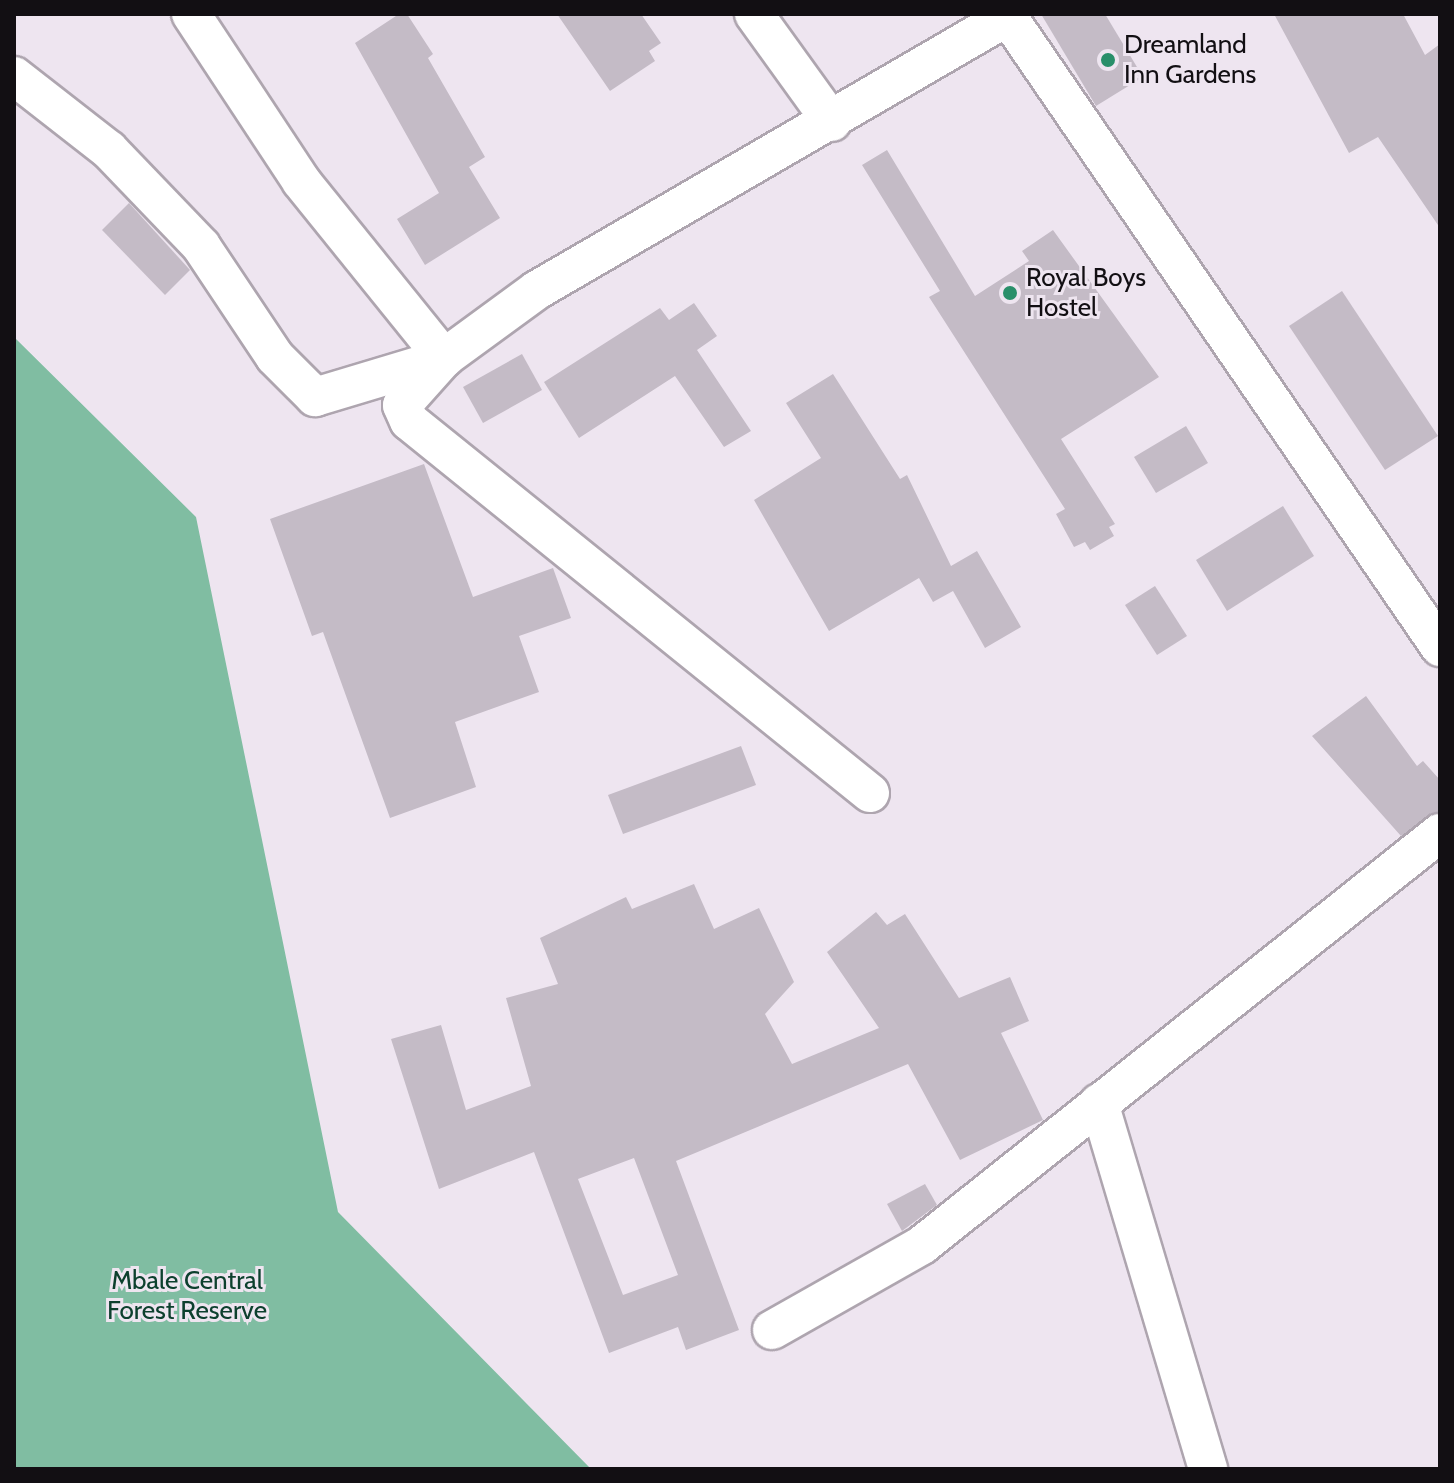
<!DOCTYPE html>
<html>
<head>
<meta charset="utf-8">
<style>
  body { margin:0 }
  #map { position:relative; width:1454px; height:1483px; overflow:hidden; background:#eee5f0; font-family:Cabin,sans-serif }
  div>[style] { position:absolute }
  .forest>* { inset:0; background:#80bda2 }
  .building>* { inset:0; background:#c4bbc6 }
  .roads { filter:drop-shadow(2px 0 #aea5af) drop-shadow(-2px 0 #aea5af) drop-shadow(0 2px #aea5af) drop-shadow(0 -2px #aea5af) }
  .street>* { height:38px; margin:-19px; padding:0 19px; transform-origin:19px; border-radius:19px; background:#fff }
  .dots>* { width:22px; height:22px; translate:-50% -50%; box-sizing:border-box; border:4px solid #eee5f0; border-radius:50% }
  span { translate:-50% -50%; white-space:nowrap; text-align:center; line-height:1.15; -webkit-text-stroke:6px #eee5f0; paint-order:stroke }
  .poi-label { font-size:26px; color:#120f13 }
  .left { translate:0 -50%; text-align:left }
  .park-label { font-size:26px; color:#0d402e }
  .frame { position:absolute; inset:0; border:16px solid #120f13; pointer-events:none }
</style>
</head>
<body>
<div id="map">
  <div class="forest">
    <i style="clip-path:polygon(14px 337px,196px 517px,338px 1212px,591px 1469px,14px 1469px)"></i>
  </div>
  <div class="building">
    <i style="clip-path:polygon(399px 14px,407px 14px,433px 54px,428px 58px,485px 157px,469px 167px,500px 218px,425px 265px,397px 219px,439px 193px,355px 43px)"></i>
    <i style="clip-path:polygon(557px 14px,641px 14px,661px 43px,649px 51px,655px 61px,610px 91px)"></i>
    <i style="clip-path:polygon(1041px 14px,1105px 14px,1143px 77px,1096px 106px)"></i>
    <i style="clip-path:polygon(1274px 14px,1403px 14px,1425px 55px,1440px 44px,1440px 228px,1378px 137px,1349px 153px)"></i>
    <i style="clip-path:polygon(887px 150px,975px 296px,1029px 261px,1022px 251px,1053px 230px,1159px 377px,1061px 439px,1115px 524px,1109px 527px,1114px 536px,1090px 550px,1085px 542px,1074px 547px,1056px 514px,1065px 509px,929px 297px,940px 291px,862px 165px)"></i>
    <i style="clip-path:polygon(129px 203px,190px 270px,165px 295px,102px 230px)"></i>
    <i style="clip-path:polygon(1342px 291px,1438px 436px,1385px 470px,1289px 326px)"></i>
    <i style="clip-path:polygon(694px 303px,717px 336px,697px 350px,751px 431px,724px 447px,675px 376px,579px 438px,544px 382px,660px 308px,669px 320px)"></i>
    <i style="clip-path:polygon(522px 354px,542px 390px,483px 423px,463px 387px)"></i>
    <i style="clip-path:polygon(833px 374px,900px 479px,907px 475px,951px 566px,977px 551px,1021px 627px,985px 648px,953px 591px,933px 602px,919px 578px,829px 631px,754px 500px,821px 458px,786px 403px)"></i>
    <i style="clip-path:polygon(1186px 426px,1208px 463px,1156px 493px,1134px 457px)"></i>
    <i style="clip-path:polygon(424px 464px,473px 597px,553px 568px,571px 618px,519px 636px,539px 692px,455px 722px,476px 787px,390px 818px,323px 632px,312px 636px,270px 519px)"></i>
    <i style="clip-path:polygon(1283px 506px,1314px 556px,1227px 611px,1196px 560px)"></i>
    <i style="clip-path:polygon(1155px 586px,1187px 636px,1157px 655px,1125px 605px)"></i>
    <i style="clip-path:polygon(1366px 696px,1417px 766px,1423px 761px,1440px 780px,1440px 812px,1401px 836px,1312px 736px)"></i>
    <i style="clip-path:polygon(741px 746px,756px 785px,623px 834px,608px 795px)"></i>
    <i style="clip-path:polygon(evenodd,694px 884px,714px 929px,759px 908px,794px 982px,765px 1014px,792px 1064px,879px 1028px,827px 952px,876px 912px,887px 925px,905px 914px,959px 998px,1010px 977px,1029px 1021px,1001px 1033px,1043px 1120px,960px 1160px,908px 1064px,676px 1161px,739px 1330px,686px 1350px,678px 1327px,609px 1353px,534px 1152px,439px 1189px,391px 1039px,441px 1025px,466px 1110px,531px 1086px,506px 998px,558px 984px,540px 938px,626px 897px,632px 909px,694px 884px,634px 1158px,678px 1275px,623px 1295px,578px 1179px,634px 1158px)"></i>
    <i style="clip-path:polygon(925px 1184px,937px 1205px,902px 1231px,887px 1204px)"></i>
  </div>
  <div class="roads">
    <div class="street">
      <i style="left:191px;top:14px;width:200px;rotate:56.6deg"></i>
      <i style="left:301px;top:181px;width:228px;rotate:51.1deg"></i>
      <i style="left:754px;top:14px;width:133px;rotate:54.2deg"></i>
      <i style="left:1008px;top:17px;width:764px;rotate:55.56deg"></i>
      <i style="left:14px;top:76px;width:120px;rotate:37.9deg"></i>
      <i style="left:109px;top:150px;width:133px;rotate:46.2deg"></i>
      <i style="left:201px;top:246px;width:133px;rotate:56.3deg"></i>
      <i style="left:275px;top:357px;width:57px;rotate:45deg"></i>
      <i style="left:315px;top:397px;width:133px;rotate:-16.7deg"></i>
      <i style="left:870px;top:793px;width:592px;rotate:-141.1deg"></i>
      <i style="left:409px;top:421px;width:17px;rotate:-114deg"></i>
      <i style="left:402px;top:405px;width:63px;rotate:-48.2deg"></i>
      <i style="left:444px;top:358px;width:115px;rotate:-36.2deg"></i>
      <i style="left:537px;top:290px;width:549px;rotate:-30.16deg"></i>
      <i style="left:1099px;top:1103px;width:382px;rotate:73.4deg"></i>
      <i style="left:772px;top:1330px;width:172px;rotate:-29.5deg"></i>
      <i style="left:922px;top:1245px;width:662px;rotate:-38.5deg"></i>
    </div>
  </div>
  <div class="dots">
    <i style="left:1108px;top:60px;background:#298f6a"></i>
    <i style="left:1010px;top:293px;background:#298f6a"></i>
  </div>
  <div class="poi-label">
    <span class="left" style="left:1124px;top:60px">Dreamland<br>Inn Gardens</span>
    <span class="left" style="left:1026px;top:293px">Royal Boys<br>Hostel</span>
  </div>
  <div class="park-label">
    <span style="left:187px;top:1296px">Mbale Central<br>Forest Reserve</span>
  </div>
  <div class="frame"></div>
</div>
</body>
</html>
